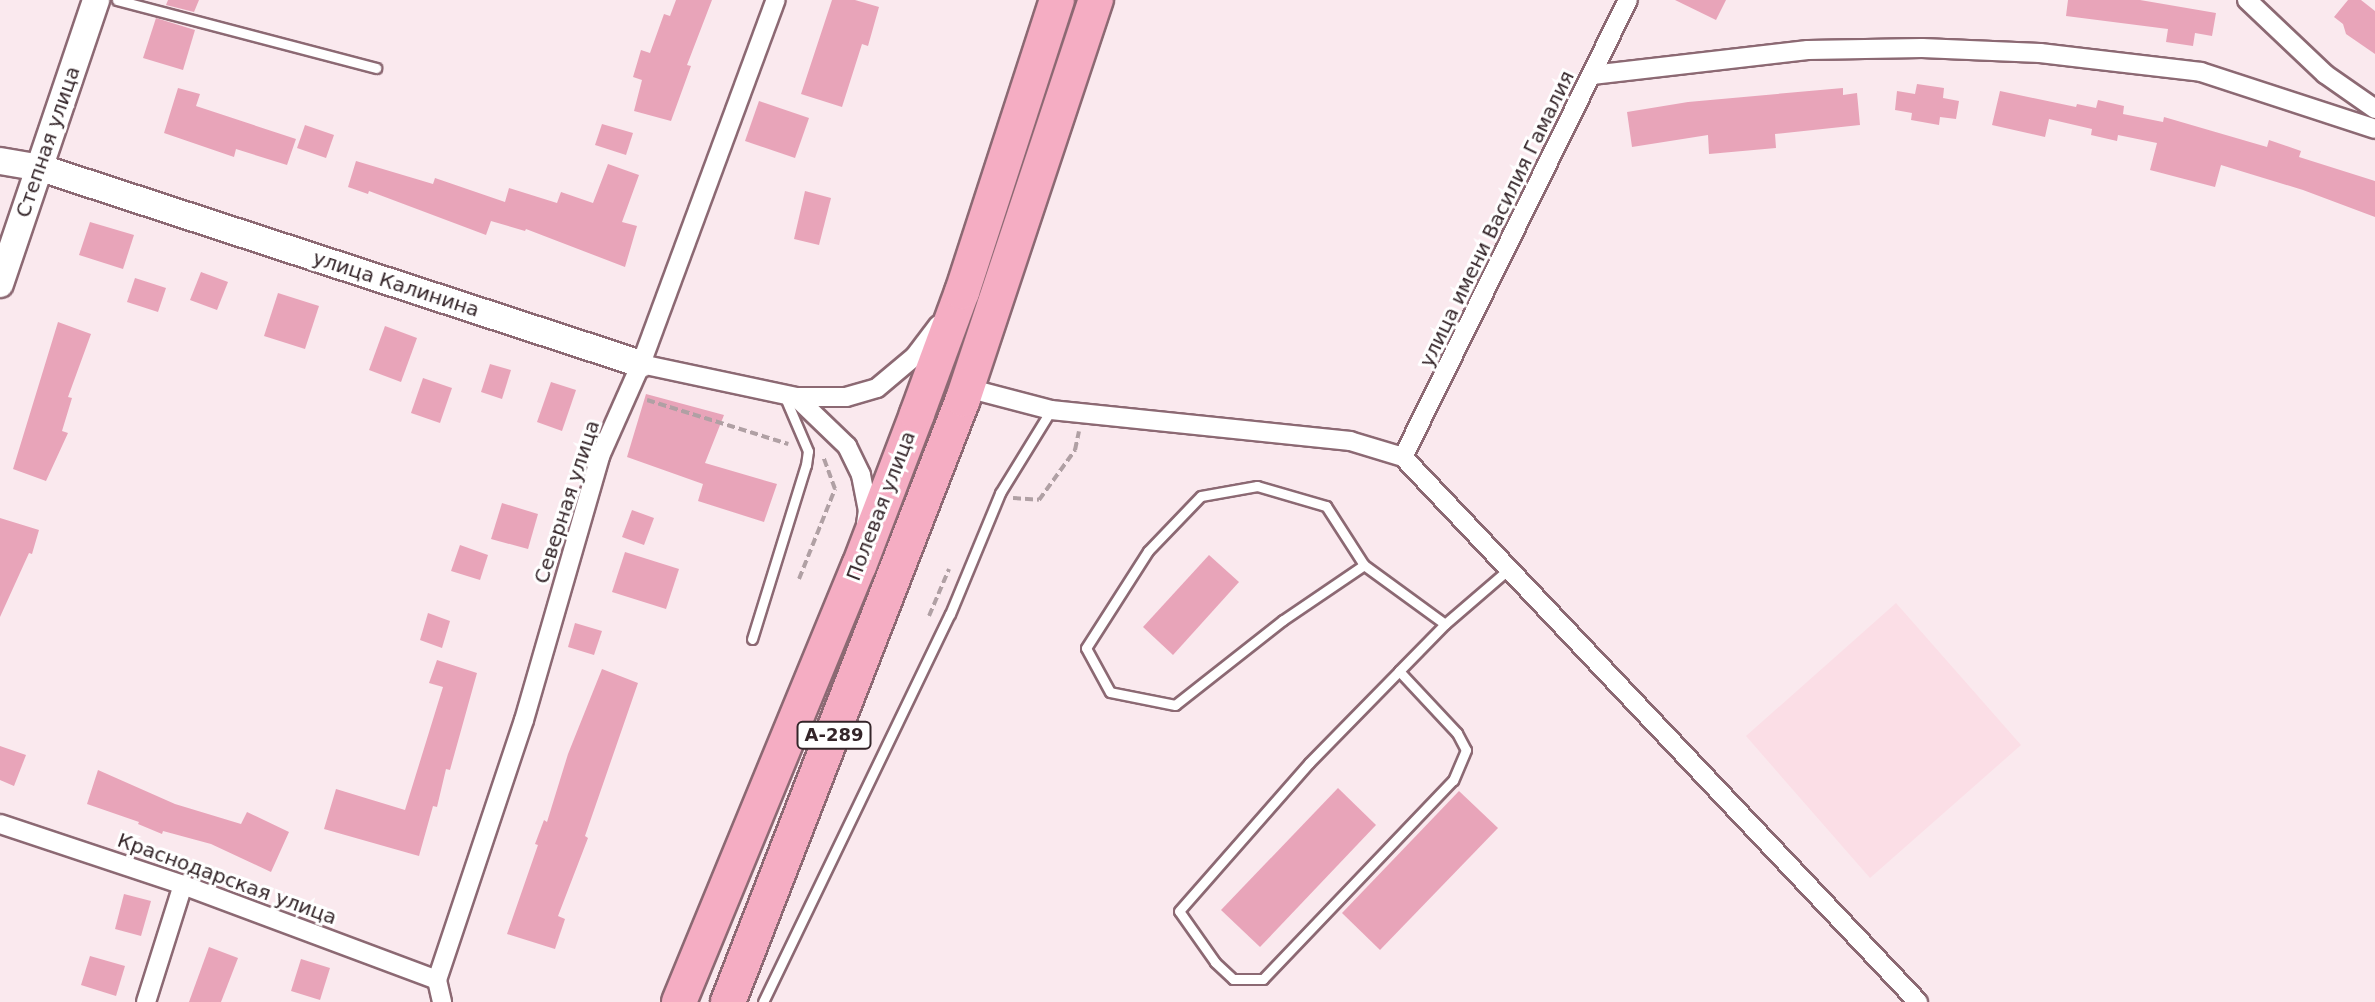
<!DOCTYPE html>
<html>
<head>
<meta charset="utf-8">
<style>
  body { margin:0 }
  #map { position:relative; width:2375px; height:1002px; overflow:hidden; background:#fae9ee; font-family:"DejaVu Sans",sans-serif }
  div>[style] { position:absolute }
  .built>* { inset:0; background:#fbdee6 }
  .building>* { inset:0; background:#e8a4b9 }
  .path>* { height:4px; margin-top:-2px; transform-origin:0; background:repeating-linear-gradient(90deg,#b0a0a4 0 8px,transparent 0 12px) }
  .roads { filter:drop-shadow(2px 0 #8c6973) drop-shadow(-2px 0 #8c6973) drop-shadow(0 2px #8c6973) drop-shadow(0 -2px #8c6973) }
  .lane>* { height:9px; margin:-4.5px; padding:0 4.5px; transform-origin:4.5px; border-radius:4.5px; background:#fff }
  .street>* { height:18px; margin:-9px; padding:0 9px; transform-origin:9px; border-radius:9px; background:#fff }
  .secondary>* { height:26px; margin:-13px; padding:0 13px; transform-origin:13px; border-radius:13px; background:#fff }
  .highway>* { height:34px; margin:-17px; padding:0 17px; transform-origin:17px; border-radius:17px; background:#f5adc3 }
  span { translate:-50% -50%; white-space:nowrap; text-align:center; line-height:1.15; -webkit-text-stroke:6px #fff; paint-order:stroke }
  .shield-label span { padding:2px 6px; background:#fff; border:2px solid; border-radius:6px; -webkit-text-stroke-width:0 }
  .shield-label { font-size:18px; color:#342529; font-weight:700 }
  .street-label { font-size:20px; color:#342529 }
</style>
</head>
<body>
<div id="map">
  <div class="built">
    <i style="clip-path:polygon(1896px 603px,2021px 745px,1870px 878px,1746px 736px)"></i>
  </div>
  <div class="building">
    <i style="clip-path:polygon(168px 0,199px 0,194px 12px,166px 5px)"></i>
    <i style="clip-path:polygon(676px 0,712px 0,687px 65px,691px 66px,671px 121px,634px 111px,642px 80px,633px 77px,641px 50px,650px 53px,664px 14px,670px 16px)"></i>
    <i style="clip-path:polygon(832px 0,855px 0,879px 7px,868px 46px,862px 44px,842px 107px,801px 94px)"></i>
    <i style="clip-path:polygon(1675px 0,1726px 0,1716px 20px)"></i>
    <i style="clip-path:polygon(2068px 0,2140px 0,2216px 13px,2212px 36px,2195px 33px,2193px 46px,2166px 42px,2168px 29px,2066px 16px)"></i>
    <i style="clip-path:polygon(2348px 0,2361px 0,2375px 11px,2375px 54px,2346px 34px,2343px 24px,2334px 17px)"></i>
    <i style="clip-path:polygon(156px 18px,195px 30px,183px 70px,143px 58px)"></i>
    <i style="clip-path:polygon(1917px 84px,1944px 88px,1943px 98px,1959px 101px,1956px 119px,1940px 117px,1939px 125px,1911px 120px,1912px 113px,1895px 110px,1897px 91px,1915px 94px)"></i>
    <i style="clip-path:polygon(178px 88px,200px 94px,196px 106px,296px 139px,287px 165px,236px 149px,234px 157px,164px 133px)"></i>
    <i style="clip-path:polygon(1843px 88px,1843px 95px,1857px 93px,1860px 125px,1775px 134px,1776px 148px,1709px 154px,1708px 135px,1632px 147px,1627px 112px,1688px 102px)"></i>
    <i style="clip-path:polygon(2000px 91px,2076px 107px,2077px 104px,2096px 108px,2098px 100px,2124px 106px,2123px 114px,2163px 122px,2164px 117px,2267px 147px,2269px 140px,2301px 151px,2299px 157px,2375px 181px,2375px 217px,2303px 190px,2221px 165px,2215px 187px,2150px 170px,2157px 143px,2118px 135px,2117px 141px,2091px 135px,2092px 129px,2049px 119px,2045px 137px,1992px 125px)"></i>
    <i style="clip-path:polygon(759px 101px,809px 118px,795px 158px,745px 141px)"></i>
    <i style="clip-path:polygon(602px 124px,633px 133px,626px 155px,595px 145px)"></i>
    <i style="clip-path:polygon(305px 125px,334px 135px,326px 158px,297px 148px)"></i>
    <i style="clip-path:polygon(356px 161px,433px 184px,435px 178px,505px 202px,509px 188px,557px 203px,561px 192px,593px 203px,608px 164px,639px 175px,622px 222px,637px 226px,625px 267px,526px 229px,525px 231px,491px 221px,486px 235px,369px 191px,368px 194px,348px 187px)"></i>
    <i style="clip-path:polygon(805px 191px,831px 198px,819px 245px,794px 239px)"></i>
    <i style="clip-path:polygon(90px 222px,134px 235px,123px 269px,79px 255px)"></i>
    <i style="clip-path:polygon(201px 272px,228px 282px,217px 310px,190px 300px)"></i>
    <i style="clip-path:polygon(135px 278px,166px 288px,158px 312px,127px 302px)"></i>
    <i style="clip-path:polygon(278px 293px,319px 306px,305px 349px,264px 336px)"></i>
    <i style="clip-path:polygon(58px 322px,91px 334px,68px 397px,72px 398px,62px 431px,68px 433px,46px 481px,13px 469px)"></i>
    <i style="clip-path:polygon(385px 326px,417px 338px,401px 382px,369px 370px)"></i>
    <i style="clip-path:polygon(490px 364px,511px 370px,502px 399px,481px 392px)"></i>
    <i style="clip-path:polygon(423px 378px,452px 388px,440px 423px,411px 413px)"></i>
    <i style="clip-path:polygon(551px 382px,576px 390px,562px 431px,537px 422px)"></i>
    <i style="clip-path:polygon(646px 394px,724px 415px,705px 463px,777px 484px,764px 522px,698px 501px,703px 484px,627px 457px)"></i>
    <i style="clip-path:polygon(502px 503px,538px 514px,528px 549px,491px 539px)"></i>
    <i style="clip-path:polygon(632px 510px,654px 518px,644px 545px,622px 537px)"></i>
    <i style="clip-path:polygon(0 518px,39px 530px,32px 554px,29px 553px,0 617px)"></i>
    <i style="clip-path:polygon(460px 545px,488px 555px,480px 580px,451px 571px)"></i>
    <i style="clip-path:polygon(625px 552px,679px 569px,666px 609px,612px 592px)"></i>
    <i style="clip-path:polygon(1209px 555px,1239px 582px,1173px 655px,1143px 627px)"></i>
    <i style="clip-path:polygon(428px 613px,450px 621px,442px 648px,420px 640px)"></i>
    <i style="clip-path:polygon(575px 623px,602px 631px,594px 655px,568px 647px)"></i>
    <i style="clip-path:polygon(437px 660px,477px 673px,450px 770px,446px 769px,437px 807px,433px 806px,419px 856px,324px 829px,336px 789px,405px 810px,443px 687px,429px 683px)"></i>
    <i style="clip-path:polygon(602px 669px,638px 683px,585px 836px,588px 838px,558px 916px,565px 919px,555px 949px,507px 934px,538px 845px,535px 844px,544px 820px,547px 822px,568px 754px)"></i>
    <i style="clip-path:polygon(0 746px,26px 755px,14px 786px,0 780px)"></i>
    <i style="clip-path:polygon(98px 770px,175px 804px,241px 824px,247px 812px,289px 832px,271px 872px,211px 844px,163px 831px,162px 834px,138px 824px,139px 822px,87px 804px)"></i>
    <i style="clip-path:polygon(1338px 788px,1376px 825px,1260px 947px,1221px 910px)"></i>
    <i style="clip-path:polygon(1459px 791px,1498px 828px,1380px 950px,1342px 913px)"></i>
    <i style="clip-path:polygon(124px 894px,151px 901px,141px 936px,115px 929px)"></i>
    <i style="clip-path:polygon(209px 947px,238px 958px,221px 1002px,189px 1002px)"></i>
    <i style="clip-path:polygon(90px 956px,125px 966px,116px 996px,81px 985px)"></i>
    <i style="clip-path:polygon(301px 959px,330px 968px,320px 1000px,291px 991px)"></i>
  </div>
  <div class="path">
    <i style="left:647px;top:400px;width:148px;rotate:17.3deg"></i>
    <i style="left:1013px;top:498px;width:26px;rotate:4deg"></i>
    <i style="left:1039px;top:500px;width:62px;rotate:-54.2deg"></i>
    <i style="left:1075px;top:450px;width:19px;rotate:-78deg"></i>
    <i style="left:799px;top:579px;width:97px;rotate:-68.2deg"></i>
    <i style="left:835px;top:489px;width:35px;rotate:-110deg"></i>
    <i style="left:929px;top:616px;width:51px;rotate:-66.9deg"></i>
  </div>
  <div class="roads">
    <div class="lane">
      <i style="left:117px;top:0;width:268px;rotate:14.7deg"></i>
      <i style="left:1364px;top:565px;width:98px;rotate:145.8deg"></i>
      <i style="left:1283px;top:620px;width:137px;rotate:141.8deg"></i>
      <i style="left:1175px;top:705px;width:66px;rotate:-168.7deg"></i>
      <i style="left:1110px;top:692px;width:50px;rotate:-118.6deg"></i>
      <i style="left:1086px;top:648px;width:115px;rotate:-57.4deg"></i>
      <i style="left:1148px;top:551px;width:76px;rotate:-46.1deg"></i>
      <i style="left:1201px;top:496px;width:57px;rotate:-10.1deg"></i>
      <i style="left:1257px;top:486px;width:72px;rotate:16.2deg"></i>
      <i style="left:1326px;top:506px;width:70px;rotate:57.2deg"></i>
      <i style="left:1364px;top:565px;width:100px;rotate:36.1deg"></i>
      <i style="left:1445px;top:624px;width:86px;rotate:-40.7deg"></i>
      <i style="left:752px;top:639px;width:182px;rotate:-72.8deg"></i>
      <i style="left:806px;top:465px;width:14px;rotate:-82deg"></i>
      <i style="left:808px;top:451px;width:61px;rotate:-113.2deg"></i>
      <i style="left:1399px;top:671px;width:85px;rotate:46.9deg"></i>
      <i style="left:1457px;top:733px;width:19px;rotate:62deg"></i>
      <i style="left:1466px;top:750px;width:33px;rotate:113deg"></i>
      <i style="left:1453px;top:780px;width:275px;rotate:133.7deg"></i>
      <i style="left:1263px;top:979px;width:30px;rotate:180deg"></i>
      <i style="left:1233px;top:979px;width:25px;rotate:-137deg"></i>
      <i style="left:1215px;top:962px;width:62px;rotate:-125.2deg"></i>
      <i style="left:1179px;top:911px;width:197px;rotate:-48.7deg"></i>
      <i style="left:1309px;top:763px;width:129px;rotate:-45.6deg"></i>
      <i style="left:1399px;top:671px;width:66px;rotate:-45.6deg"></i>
      <i style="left:763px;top:1002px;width:431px;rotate:-64.3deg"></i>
      <i style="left:950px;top:614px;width:131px;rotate:-67.5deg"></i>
      <i style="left:1000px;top:493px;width:97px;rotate:-58.4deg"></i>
    </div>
    <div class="street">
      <i style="left:2247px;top:0;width:108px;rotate:43.5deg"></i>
      <i style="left:2325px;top:74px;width:61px;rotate:35deg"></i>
      <i style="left:1592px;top:75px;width:217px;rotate:-6.6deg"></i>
      <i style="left:1808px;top:50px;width:114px;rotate:-1deg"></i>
      <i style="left:1922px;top:48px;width:118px;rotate:2.4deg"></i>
      <i style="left:2040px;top:53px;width:162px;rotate:6.7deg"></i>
      <i style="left:2201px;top:72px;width:183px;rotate:18.1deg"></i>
      <i style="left:641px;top:364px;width:158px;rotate:12deg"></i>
      <i style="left:796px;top:397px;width:50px"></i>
      <i style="left:846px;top:397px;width:32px;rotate:-16deg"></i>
      <i style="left:877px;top:388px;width:50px;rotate:-40.1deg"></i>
      <i style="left:915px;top:356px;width:39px;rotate:-53deg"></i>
      <i style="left:967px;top:388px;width:87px;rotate:14.7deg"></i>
      <i style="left:1051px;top:410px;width:301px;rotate:5.9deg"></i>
      <i style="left:1350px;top:441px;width:55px;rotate:16.8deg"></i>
      <i style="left:1403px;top:457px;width:750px;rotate:46.62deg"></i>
      <i style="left:796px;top:397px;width:71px;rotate:43.9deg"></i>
      <i style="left:847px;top:446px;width:32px;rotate:64deg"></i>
      <i style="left:861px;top:475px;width:36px;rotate:79deg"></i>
      <i style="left:868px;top:510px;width:14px;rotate:98deg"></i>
      <i style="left:1403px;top:457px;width:509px;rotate:-63.79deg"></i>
      <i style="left:0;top:824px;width:193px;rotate:18.4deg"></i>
      <i style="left:183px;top:885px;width:271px;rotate:20.5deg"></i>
      <i style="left:437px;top:980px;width:274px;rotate:-71.5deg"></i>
      <i style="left:524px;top:720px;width:275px;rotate:-73.9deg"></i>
      <i style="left:600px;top:456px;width:101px;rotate:-66deg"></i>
      <i style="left:641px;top:364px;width:388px;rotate:-69.7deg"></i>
      <i style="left:437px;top:980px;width:23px;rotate:77deg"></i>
      <i style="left:146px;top:1002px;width:123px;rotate:-72.5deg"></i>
    </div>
    <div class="secondary">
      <i style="left:0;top:161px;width:42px;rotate:9.7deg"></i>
      <i style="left:41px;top:168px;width:631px;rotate:18.09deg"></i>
      <i style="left:0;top:284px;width:300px;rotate:-71.3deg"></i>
    </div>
    <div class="highway">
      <i style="left:679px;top:1002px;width:472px;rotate:-67.6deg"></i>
      <i style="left:859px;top:566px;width:163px;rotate:-69.1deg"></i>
      <i style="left:917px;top:414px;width:130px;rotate:-69.8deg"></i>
      <i style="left:962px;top:292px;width:307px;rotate:-72deg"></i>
      <i style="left:728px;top:1002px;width:647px;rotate:-68.71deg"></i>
      <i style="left:963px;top:399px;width:421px;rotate:-71.6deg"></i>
    </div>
  </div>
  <div class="shield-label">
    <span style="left:834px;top:735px">А-289</span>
  </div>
  <div class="street-label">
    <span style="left:48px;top:142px;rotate:-71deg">Степная улица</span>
    <span style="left:1497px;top:219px;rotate:-64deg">улица имени Василия Гамалия</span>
    <span style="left:396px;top:284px;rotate:18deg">улица Калинина</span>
    <span style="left:567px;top:502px;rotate:-72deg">Северная улица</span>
    <span style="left:881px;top:506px;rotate:-69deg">Полевая улица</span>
    <span style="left:227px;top:879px;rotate:20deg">Краснодарская улица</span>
  </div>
</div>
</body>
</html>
